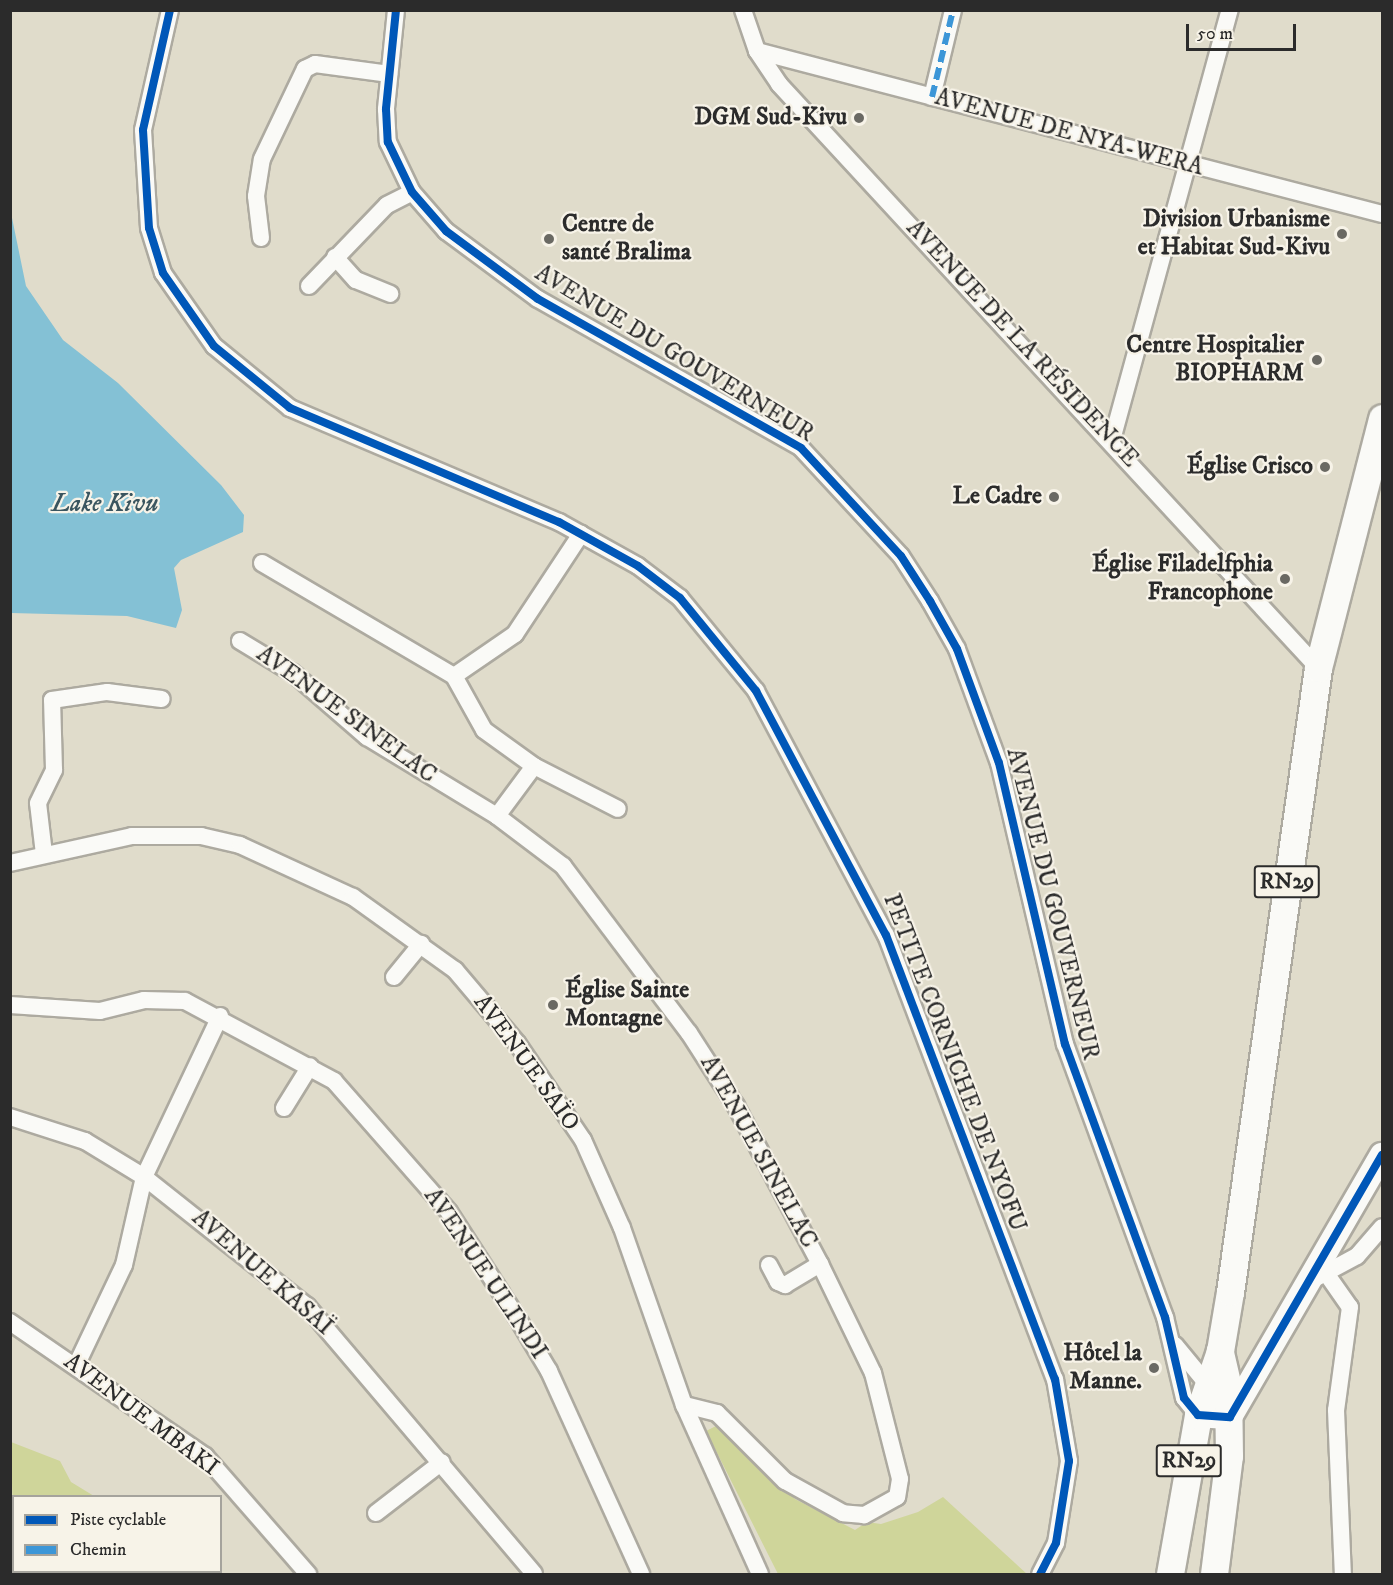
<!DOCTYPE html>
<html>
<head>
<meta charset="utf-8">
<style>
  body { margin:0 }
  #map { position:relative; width:1393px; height:1585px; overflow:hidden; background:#e0dccb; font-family:"IM FELL DW Pica",serif }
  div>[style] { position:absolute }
  .green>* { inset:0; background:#cfd59a }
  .water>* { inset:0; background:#84c1d5 }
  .roads { filter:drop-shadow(2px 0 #adaaa0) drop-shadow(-2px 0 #adaaa0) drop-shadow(0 2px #adaaa0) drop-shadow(0 -2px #adaaa0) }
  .street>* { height:16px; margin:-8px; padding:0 8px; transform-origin:8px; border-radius:8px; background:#fafaf7 }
  .secondary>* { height:24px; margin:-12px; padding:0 12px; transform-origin:12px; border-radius:12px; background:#fafaf7 }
  .primary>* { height:27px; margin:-13.5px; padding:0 13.5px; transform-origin:13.5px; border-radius:13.5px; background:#fafaf7 }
  .quiet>* { height:6px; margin-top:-3px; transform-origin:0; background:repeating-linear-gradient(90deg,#3c96d7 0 12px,transparent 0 18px) }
  .cycleway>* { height:8px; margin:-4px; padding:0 4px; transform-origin:4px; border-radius:4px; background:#0057b8 }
  .dots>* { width:16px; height:16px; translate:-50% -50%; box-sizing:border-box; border:3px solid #f7f3e8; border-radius:50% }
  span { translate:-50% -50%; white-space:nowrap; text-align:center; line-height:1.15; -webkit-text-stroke:4.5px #f7f3e8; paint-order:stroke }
  .shield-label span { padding:2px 4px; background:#f7f3e8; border:2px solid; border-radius:4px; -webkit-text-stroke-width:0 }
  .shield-label { font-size:22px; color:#2b2b2b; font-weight:700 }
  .poi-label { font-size:24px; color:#2b2b2b; font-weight:700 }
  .right { translate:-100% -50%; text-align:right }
  .left { translate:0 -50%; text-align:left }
  .street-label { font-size:24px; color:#2b2b2b }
  .water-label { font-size:26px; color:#3a555f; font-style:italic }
  .frame { position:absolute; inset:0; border:12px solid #2b2b2b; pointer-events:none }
  .legend { position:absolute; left:12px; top:1495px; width:210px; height:78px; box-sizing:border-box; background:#f7f3e8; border:2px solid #a5a39c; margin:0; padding:8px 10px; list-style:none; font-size:18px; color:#2b2b2b }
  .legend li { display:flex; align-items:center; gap:12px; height:30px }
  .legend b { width:30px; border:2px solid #a5a39c }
  .scale { position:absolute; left:1186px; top:24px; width:110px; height:27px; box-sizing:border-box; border:3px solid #2b2b2b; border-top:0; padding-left:8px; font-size:18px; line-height:21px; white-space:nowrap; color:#2b2b2b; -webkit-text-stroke:4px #f7f3e8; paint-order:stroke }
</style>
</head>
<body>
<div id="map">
  <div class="green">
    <i style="clip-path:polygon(720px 1424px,795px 1499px,855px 1530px,867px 1522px,881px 1524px,918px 1512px,943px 1497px,1027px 1574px,778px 1574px,706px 1431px)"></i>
    <i style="clip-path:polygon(11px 1442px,60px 1461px,71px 1482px,94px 1496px,14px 1496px,13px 1523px)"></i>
    <i style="clip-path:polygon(53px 1572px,181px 1572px,183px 1574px,55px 1574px)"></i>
  </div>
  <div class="water">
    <i style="clip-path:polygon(11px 213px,26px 286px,63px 340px,118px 383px,221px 485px,244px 515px,243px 532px,181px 560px,174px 568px,182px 610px,176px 628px,127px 616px,11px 613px)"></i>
  </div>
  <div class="roads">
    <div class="street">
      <i style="left:170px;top:10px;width:123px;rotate:102.7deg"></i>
      <i style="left:143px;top:130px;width:98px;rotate:86.5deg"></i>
      <i style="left:149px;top:228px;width:47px;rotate:72.7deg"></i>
      <i style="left:163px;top:273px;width:89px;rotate:55.1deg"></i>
      <i style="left:214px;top:346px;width:98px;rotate:39.2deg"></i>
      <i style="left:290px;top:408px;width:292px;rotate:23deg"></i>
      <i style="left:559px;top:522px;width:90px;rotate:29.1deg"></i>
      <i style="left:638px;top:566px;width:53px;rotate:37.3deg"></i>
      <i style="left:680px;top:598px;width:120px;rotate:50.7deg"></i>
      <i style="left:756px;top:691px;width:276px;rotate:62deg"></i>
      <i style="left:886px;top:935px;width:475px;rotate:69.2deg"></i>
      <i style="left:1055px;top:1379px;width:83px;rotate:80.3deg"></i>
      <i style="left:1069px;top:1461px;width:83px;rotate:99deg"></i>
      <i style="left:1056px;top:1543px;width:35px;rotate:117deg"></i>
      <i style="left:396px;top:10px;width:100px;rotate:95.8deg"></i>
      <i style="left:386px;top:109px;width:33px;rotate:87deg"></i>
      <i style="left:388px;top:142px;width:55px;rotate:64.4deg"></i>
      <i style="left:412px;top:192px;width:52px;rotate:48.9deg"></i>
      <i style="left:446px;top:231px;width:114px;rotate:36.5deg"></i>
      <i style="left:538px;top:299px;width:302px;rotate:29.5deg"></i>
      <i style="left:801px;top:448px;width:147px;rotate:47.2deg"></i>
      <i style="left:901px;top:556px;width:54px;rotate:57.2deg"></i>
      <i style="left:930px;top:601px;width:55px;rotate:60.6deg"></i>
      <i style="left:957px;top:649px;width:121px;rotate:69.8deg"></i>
      <i style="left:999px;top:763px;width:289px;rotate:76.8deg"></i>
      <i style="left:1065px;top:1044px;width:291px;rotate:69.9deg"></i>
      <i style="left:1165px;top:1317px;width:83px;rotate:76.8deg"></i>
      <i style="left:1184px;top:1398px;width:22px;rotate:51deg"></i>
      <i style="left:743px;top:10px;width:43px;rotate:71.1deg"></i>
      <i style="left:757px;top:51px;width:40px;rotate:56deg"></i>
      <i style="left:779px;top:84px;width:795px;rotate:47.29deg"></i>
      <i style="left:757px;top:51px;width:646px;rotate:14.62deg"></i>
      <i style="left:932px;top:97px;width:89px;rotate:-76.4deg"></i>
      <i style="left:261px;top:238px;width:42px;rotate:-96.8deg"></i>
      <i style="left:256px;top:196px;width:37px;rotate:-81deg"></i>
      <i style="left:262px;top:159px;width:100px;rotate:-64.5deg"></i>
      <i style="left:305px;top:69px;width:11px;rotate:-27deg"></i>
      <i style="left:315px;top:64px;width:75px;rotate:7.7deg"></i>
      <i style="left:335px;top:257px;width:31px;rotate:48deg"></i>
      <i style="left:356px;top:280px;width:37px;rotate:22deg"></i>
      <i style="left:309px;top:286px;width:112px;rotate:-46.1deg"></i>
      <i style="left:387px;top:205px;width:28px;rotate:-27deg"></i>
      <i style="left:1112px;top:440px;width:446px;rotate:-74.7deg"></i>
      <i style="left:262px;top:563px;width:223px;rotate:30.5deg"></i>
      <i style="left:454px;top:676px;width:74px;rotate:-34.5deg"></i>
      <i style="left:515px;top:634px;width:120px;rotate:-56.6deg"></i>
      <i style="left:240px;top:641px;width:62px;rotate:31.1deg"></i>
      <i style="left:293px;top:673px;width:98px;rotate:40.9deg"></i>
      <i style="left:367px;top:737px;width:152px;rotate:31.3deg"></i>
      <i style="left:497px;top:816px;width:83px;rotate:37.1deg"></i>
      <i style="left:563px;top:866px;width:209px;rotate:53deg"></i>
      <i style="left:689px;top:1033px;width:87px;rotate:57.2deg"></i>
      <i style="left:736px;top:1106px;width:179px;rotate:62deg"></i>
      <i style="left:820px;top:1264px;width:121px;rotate:64.1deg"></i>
      <i style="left:873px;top:1373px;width:109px;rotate:75.7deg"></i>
      <i style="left:900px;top:1479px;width:18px;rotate:99deg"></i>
      <i style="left:897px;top:1497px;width:38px;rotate:151deg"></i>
      <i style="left:864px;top:1515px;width:21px;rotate:-175deg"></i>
      <i style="left:843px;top:1513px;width:66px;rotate:-151.1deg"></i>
      <i style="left:785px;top:1481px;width:96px;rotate:-135deg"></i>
      <i style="left:717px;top:1413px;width:34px;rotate:-166deg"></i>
      <i style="left:454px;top:676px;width:62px;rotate:60.9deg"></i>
      <i style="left:484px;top:730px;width:62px;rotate:35.8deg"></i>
      <i style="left:534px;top:766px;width:94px;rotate:27.1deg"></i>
      <i style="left:497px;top:816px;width:62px;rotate:-53.5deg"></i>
      <i style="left:44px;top:854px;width:51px;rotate:-96.7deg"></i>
      <i style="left:38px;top:803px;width:37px;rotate:-64deg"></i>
      <i style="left:54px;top:770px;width:70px;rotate:-91.6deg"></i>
      <i style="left:52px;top:700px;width:56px;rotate:-8.3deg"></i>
      <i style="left:107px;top:692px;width:55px;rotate:7.3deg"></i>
      <i style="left:10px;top:863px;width:125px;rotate:-12.5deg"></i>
      <i style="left:132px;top:836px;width:69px"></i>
      <i style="left:201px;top:836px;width:40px;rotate:13deg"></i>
      <i style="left:240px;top:845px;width:124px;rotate:24.7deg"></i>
      <i style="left:353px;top:897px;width:125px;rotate:35.6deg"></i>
      <i style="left:455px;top:970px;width:96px;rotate:49.7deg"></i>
      <i style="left:517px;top:1043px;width:117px;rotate:55.8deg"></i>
      <i style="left:583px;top:1140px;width:96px;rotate:66.1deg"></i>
      <i style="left:622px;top:1228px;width:188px;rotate:70.7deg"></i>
      <i style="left:684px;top:1405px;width:185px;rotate:65.8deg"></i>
      <i style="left:394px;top:977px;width:43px;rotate:-50.7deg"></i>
      <i style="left:10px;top:1005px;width:90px;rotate:3.8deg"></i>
      <i style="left:100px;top:1011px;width:45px;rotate:-14deg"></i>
      <i style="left:144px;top:1000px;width:41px;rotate:1.4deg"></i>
      <i style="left:185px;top:1001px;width:169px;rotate:28.2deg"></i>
      <i style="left:334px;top:1081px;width:174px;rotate:48.7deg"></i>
      <i style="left:449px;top:1212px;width:127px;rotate:57.2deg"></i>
      <i style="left:518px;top:1319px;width:61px;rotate:59.2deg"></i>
      <i style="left:549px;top:1371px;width:223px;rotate:65.6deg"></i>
      <i style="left:284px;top:1108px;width:49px;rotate:-58.2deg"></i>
      <i style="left:10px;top:1117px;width:79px;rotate:17.7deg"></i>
      <i style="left:85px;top:1141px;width:69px;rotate:31.4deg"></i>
      <i style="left:144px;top:1177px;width:208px;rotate:38.4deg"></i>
      <i style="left:307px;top:1306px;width:351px;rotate:49.7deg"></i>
      <i style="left:769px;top:1265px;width:19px;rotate:62deg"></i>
      <i style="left:778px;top:1282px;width:8px;rotate:23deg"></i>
      <i style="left:785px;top:1285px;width:41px;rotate:-31deg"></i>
      <i style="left:1328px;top:1276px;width:38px;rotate:55deg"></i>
      <i style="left:1350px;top:1307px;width:104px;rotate:97.7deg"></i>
      <i style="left:1336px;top:1410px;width:164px;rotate:87.6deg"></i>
      <i style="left:1318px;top:1277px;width:44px;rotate:-28.3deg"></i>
      <i style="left:1357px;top:1256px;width:38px;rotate:-49deg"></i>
      <i style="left:10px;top:1322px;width:237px;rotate:34.5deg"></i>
      <i style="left:205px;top:1456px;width:157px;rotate:48.9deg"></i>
      <i style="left:1175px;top:1345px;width:50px;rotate:50.6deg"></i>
      <i style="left:76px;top:1366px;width:112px;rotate:-64.6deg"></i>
      <i style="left:124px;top:1265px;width:90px;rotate:-77.2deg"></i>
      <i style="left:144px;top:1177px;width:178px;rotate:-64.7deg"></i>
      <i style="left:376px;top:1513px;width:83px;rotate:-37.7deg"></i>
      <i style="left:10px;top:1547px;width:6px;rotate:45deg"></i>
      <i style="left:26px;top:1572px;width:3px;rotate:45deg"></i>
    </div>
    <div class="secondary">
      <i style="left:1198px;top:1415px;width:32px;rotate:4deg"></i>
      <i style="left:1230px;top:1417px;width:303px;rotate:-59.9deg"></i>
    </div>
    <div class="primary">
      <i style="left:1170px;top:1574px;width:161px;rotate:-80deg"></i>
      <i style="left:1198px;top:1415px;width:68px;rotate:-71deg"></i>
      <i style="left:1220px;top:1351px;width:60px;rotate:-80.4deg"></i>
      <i style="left:1230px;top:1292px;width:630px;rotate:-81.97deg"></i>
      <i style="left:1318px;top:668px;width:258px;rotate:-75.6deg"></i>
      <i style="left:1214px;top:1574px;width:119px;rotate:-82.8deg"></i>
      <i style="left:1229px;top:1456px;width:69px;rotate:-90.8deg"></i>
      <i style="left:1228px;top:1387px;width:37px;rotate:-103deg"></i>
    </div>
  </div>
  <div class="quiet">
    <i style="left:932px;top:97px;width:89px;rotate:-76.4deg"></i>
  </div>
  <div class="cycleway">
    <i style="left:170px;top:10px;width:123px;rotate:102.7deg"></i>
    <i style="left:143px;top:130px;width:98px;rotate:86.5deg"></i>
    <i style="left:149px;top:228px;width:47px;rotate:72.7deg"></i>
    <i style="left:163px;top:273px;width:89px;rotate:55.1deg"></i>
    <i style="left:214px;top:346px;width:98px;rotate:39.2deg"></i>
    <i style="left:290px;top:408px;width:292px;rotate:23deg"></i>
    <i style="left:559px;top:522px;width:90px;rotate:29.1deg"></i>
    <i style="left:638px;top:566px;width:53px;rotate:37.3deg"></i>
    <i style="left:680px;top:598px;width:120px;rotate:50.7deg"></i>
    <i style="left:756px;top:691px;width:276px;rotate:62deg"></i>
    <i style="left:886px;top:935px;width:475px;rotate:69.2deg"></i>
    <i style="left:1055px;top:1379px;width:83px;rotate:80.3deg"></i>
    <i style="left:1069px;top:1461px;width:83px;rotate:99deg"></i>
    <i style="left:1056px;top:1543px;width:35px;rotate:117deg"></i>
    <i style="left:396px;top:10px;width:100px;rotate:95.8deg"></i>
    <i style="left:386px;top:109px;width:33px;rotate:87deg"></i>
    <i style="left:388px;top:142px;width:55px;rotate:64.4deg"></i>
    <i style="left:412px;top:192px;width:52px;rotate:48.9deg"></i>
    <i style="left:446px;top:231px;width:114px;rotate:36.5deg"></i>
    <i style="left:538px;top:299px;width:302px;rotate:29.5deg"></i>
    <i style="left:801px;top:448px;width:147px;rotate:47.2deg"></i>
    <i style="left:901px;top:556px;width:54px;rotate:57.2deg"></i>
    <i style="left:930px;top:601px;width:55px;rotate:60.6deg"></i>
    <i style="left:957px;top:649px;width:121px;rotate:69.8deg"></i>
    <i style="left:999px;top:763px;width:289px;rotate:76.8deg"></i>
    <i style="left:1065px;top:1044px;width:291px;rotate:69.9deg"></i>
    <i style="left:1165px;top:1317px;width:83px;rotate:76.8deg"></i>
    <i style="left:1184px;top:1398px;width:22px;rotate:51deg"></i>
    <i style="left:1198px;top:1415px;width:32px;rotate:4deg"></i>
    <i style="left:1230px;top:1417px;width:303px;rotate:-59.9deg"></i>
  </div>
  <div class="dots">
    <i style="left:859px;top:118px;background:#6a6963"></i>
    <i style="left:1342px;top:234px;background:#6a6963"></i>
    <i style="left:549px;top:239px;background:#6a6963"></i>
    <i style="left:1317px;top:360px;background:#6a6963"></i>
    <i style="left:1325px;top:467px;background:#6a6963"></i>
    <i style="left:1054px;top:497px;background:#6a6963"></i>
    <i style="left:1285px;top:579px;background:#6a6963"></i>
    <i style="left:553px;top:1005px;background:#6a6963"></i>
    <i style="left:1154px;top:1368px;background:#6a6963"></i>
  </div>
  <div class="shield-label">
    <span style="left:1287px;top:882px">RN29</span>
    <span style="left:1189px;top:1461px">RN29</span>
  </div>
  <div class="poi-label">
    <span class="right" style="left:847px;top:118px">DGM Sud-Kivu</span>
    <span class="right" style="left:1330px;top:234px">Division Urbanisme<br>et Habitat Sud-Kivu</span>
    <span class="left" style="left:562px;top:239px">Centre de<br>santé Bralima</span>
    <span class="right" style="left:1304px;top:360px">Centre Hospitalier<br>BIOPHARM</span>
    <span class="right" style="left:1313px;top:467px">Église Crisco</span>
    <span class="right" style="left:1042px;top:497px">Le Cadre</span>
    <span class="right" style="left:1273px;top:579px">Église Filadelfphia<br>Francophone</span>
    <span class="left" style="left:565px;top:1005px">Église Sainte<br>Montagne</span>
    <span class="right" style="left:1142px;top:1368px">Hôtel la<br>Manne.</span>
  </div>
  <div class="street-label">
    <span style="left:1069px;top:133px;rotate:15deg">AVENUE DE NYA-WERA</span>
    <span style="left:1022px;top:344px;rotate:47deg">AVENUE DE LA RÉSIDENCE</span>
    <span style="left:674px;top:354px;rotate:31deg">AVENUE DU GOUVERNEUR</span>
    <span style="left:346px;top:715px;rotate:36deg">AVENUE SINELAC</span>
    <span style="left:1052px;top:904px;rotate:76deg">AVENUE DU GOUVERNEUR</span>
    <span style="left:526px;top:1063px;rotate:54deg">AVENUE SAÏO</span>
    <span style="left:954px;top:1063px;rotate:69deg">PETITE CORNICHE DE NYOFU</span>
    <span style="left:758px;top:1152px;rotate:61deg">AVENUE SINELAC</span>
    <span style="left:262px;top:1273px;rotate:41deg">AVENUE KASAÏ</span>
    <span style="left:485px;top:1274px;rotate:56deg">AVENUE ULINDI</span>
    <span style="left:141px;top:1415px;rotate:37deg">AVENUE MBAKI</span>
  </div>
  <div class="water-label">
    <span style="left:105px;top:504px">Lake Kivu</span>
  </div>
  <div class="frame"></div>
  <ul class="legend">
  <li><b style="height:8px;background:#0057b8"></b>Piste cyclable</li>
  <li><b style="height:8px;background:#3c96d7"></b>Chemin</li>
  </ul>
  <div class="scale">50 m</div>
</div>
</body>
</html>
